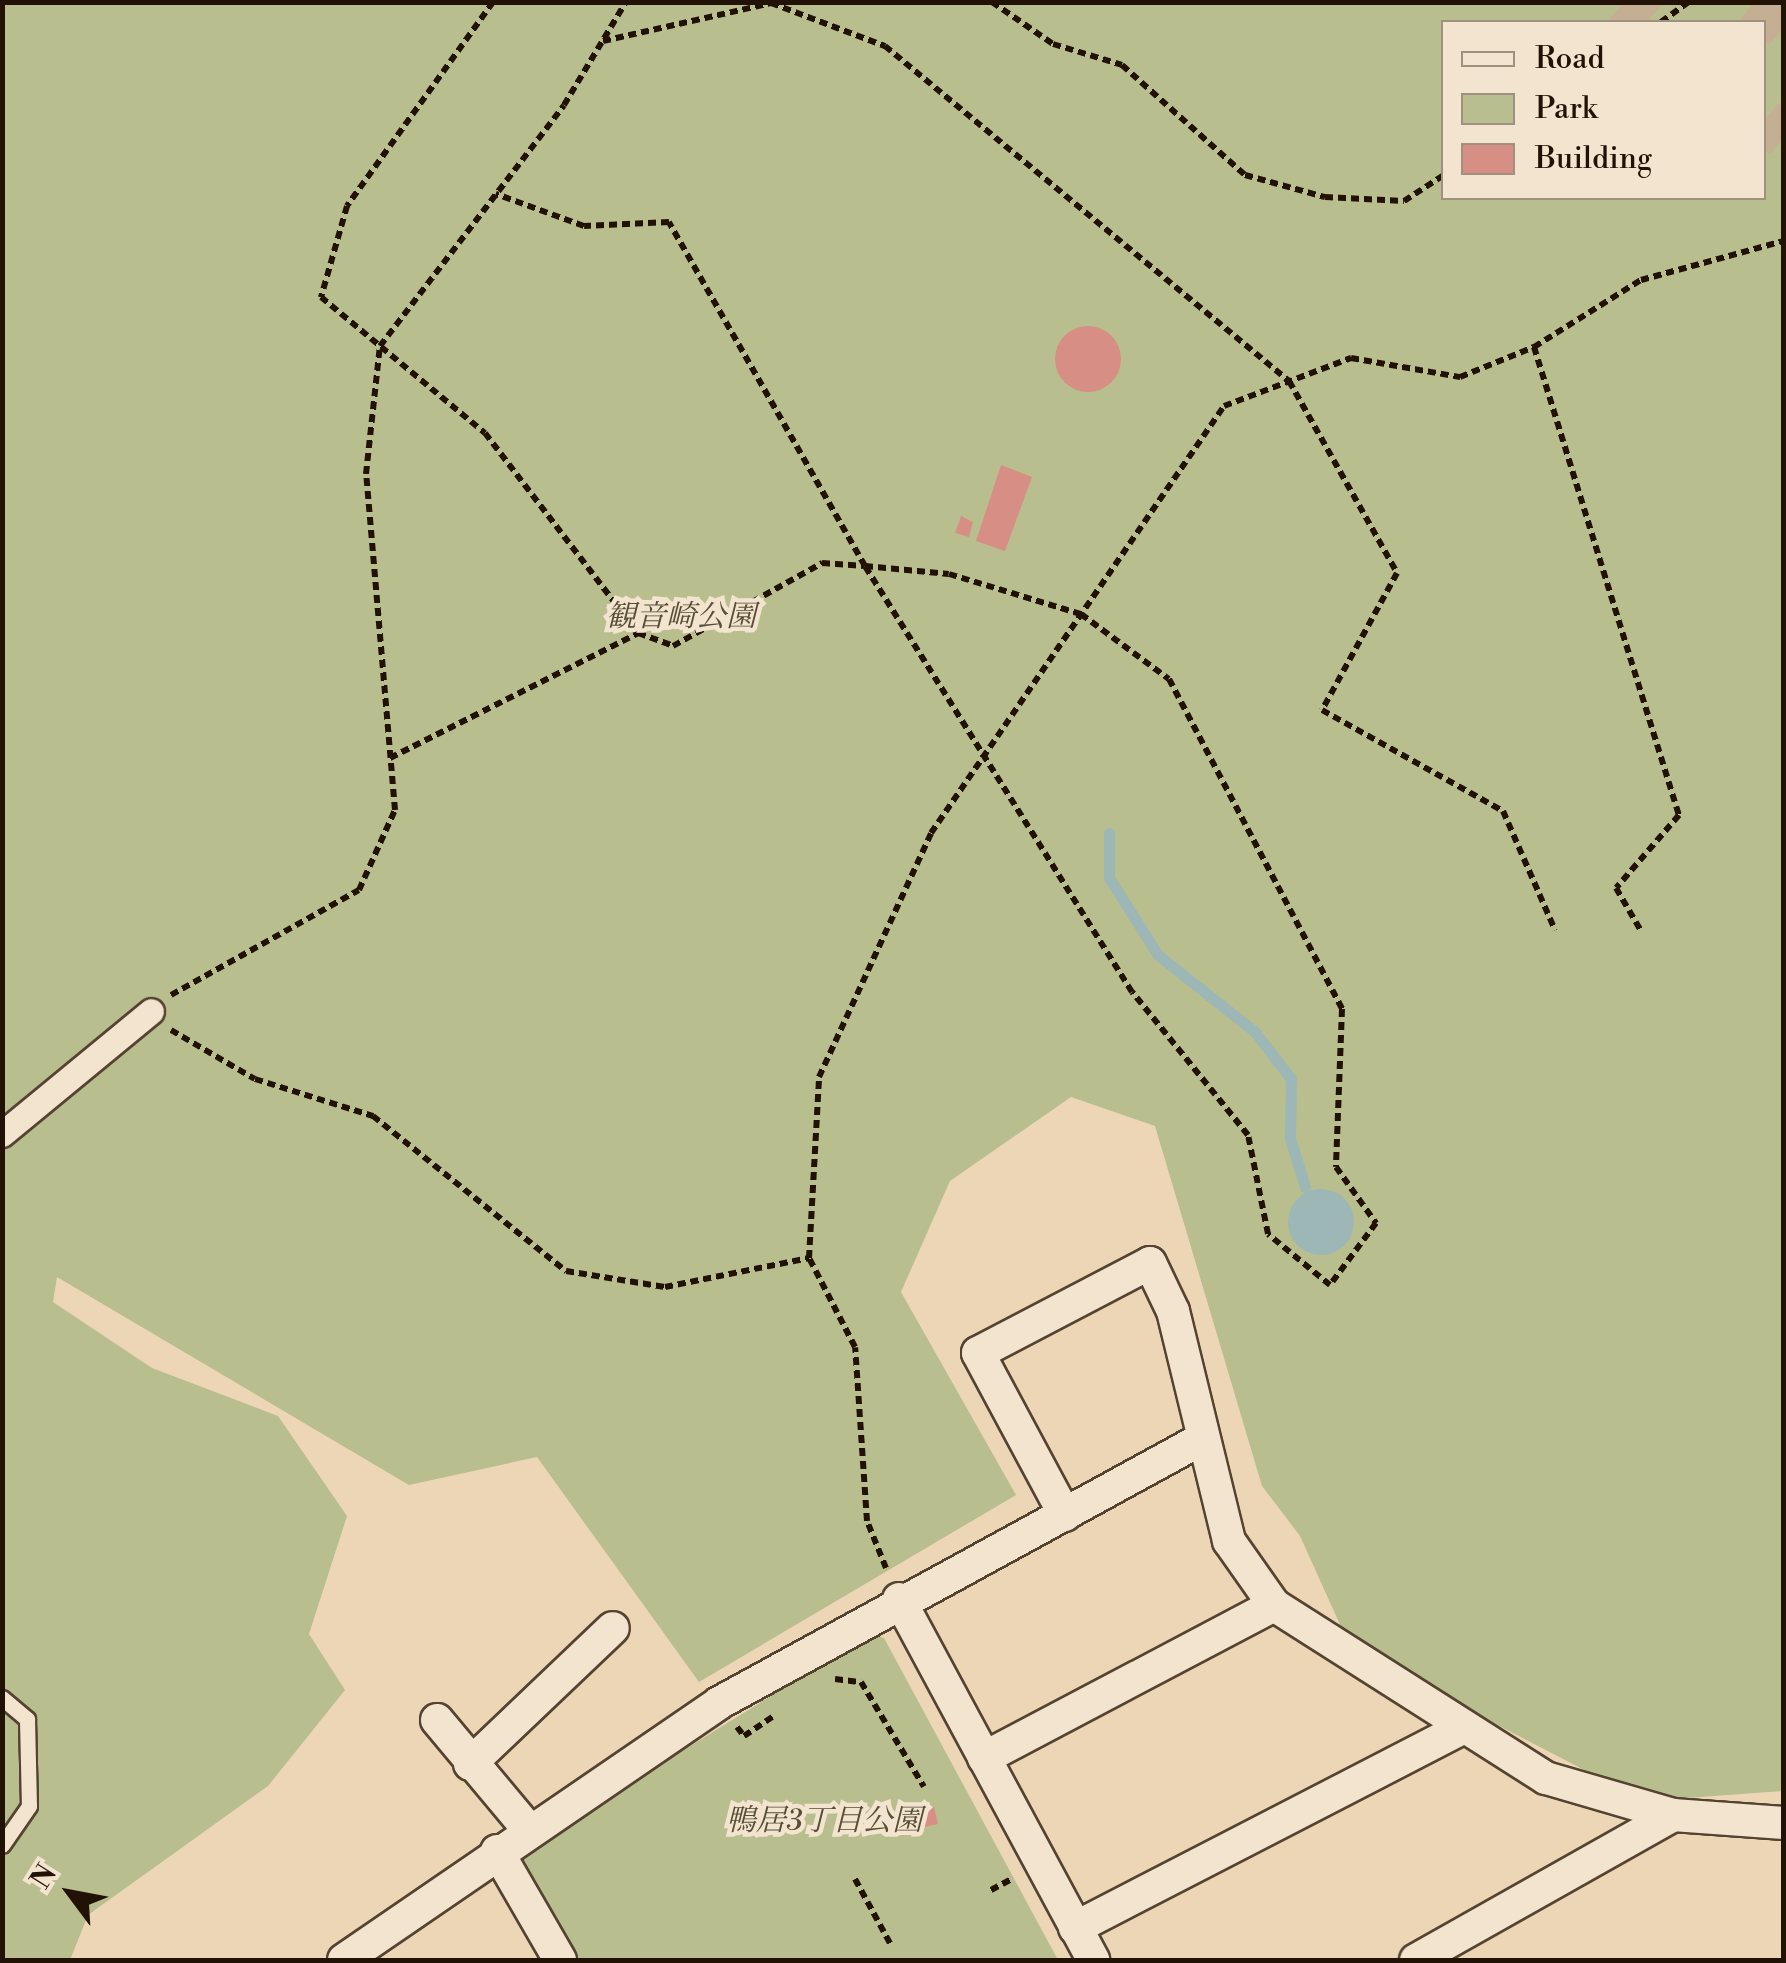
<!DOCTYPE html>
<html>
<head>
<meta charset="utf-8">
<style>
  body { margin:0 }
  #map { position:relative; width:1786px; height:1963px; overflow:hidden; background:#edd6b6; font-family:"Libre Bodoni","Noto Serif JP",serif }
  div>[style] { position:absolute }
  .green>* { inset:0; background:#b8be8e }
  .water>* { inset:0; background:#9db7b7 }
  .round { border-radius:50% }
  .stream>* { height:11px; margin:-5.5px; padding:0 5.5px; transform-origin:5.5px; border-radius:5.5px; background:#9db7b7 }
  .building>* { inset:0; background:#d78f85 }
  .secondary-tunnel>* { height:45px; margin-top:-22.5px; transform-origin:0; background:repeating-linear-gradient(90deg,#c4af93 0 45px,transparent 0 67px) }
  .path>* { height:6px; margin-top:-3px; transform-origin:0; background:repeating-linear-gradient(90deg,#221205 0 8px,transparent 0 13px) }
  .roads { filter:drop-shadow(2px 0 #554331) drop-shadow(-2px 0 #554331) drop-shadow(0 2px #554331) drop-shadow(0 -2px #554331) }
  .service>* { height:15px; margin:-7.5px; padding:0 7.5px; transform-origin:7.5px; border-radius:7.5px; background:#f3e4d0 }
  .pedestrian>* { height:25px; margin:-12.5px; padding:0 12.5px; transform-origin:12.5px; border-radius:12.5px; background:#f3e4d0 }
  .minor>* { height:32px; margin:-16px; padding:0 16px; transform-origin:16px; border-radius:16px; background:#f3e4d0 }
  span { translate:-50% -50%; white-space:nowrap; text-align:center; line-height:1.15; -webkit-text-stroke:9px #f3e4d0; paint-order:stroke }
  .park-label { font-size:30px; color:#564e35; font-style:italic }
  .frame { position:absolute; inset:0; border:5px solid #221205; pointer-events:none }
  .legend { position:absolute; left:1441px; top:20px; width:325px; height:180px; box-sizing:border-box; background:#f3e4d0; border:2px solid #9f907f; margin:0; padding:12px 18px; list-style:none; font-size:30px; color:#221205 }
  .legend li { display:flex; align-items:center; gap:20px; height:50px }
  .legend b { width:50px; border:2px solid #9f907f }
  .north { position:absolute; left:20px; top:1843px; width:100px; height:100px; -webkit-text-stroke:8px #f3e4d0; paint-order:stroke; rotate:302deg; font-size:28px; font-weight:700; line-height:40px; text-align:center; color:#221205 }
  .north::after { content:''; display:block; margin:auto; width:35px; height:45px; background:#221205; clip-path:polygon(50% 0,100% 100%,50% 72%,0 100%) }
</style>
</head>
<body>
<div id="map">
  <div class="green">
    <i style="clip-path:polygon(evenodd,3px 3px,1783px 3px,1783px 1791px,1644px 1801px,1351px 1649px,1300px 1536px,1262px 1486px,1155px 1126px,1071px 1097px,950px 1181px,901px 1292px,1016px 1495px,699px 1682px,537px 1457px,409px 1485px,57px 1277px,53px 1302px,152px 1368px,278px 1416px,347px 1516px,309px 1634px,345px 1690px,268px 1786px,88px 1915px,70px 1960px,3px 1960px,3px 3px,1444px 22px,1764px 22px,1764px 198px,1444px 198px,1444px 22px)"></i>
    <i style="clip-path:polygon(871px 1634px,884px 1638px,1058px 1960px,575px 1960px,511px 1857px)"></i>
  </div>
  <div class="water">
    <i class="round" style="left:1288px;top:1189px;width:66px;height:66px"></i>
  </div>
  <div class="stream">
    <i style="left:1109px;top:833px;width:45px;rotate:90deg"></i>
    <i style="left:1109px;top:878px;width:91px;rotate:57.5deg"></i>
    <i style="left:1158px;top:955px;width:124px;rotate:38.4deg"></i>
    <i style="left:1255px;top:1032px;width:59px;rotate:52.5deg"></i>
    <i style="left:1291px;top:1079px;width:59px;rotate:91deg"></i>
    <i style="left:1290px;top:1138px;width:51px;rotate:73deg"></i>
  </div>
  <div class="building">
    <i class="round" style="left:1055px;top:326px;width:66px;height:66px"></i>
    <i style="clip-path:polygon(1001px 465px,1032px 477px,1005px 551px,976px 541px)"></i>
    <i style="clip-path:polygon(961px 516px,973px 522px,969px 537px,955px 533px)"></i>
    <i style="clip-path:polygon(934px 1807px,938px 1824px,919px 1828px,916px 1811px)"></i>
  </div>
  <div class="secondary-tunnel">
    <i style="left:1623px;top:2px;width:31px;rotate:40deg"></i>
    <i style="left:1754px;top:2px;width:39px;rotate:40deg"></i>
    <i style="left:1764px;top:120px;width:26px;rotate:39deg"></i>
  </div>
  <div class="path">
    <i style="left:493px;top:2px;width:251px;rotate:125.6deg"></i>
    <i style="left:347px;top:206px;width:95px;rotate:105.9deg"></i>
    <i style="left:321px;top:297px;width:213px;rotate:39.7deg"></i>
    <i style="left:485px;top:433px;width:252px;rotate:52.6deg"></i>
    <i style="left:992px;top:2px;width:74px;rotate:34.5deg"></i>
    <i style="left:1053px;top:44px;width:72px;rotate:16.9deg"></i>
    <i style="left:1122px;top:65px;width:165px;rotate:41.8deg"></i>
    <i style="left:1245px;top:175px;width:83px;rotate:15.4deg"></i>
    <i style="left:1325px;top:197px;width:79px;rotate:2.9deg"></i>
    <i style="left:1404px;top:201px;width:48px;rotate:-33deg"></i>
    <i style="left:1661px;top:22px;width:34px;rotate:-36deg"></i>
    <i style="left:603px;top:41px;width:172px;rotate:-12.7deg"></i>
    <i style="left:771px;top:3px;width:122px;rotate:20.7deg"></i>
    <i style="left:885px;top:46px;width:525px;rotate:39.67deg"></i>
    <i style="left:1289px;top:381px;width:220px;rotate:60.6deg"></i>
    <i style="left:1397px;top:573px;width:156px;rotate:118.7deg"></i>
    <i style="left:1322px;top:710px;width:207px;rotate:29.2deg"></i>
    <i style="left:1503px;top:811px;width:130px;rotate:66.4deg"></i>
    <i style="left:1534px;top:347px;width:490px;rotate:72.8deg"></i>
    <i style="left:1679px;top:815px;width:96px;rotate:130.8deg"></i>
    <i style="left:1616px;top:888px;width:48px;rotate:59.7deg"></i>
    <i style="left:390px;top:758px;width:278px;rotate:-26.7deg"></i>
    <i style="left:638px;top:633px;width:37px;rotate:20deg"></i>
    <i style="left:673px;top:646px;width:171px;rotate:-29.1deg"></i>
    <i style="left:822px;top:563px;width:43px;rotate:4deg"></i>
    <i style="left:865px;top:566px;width:84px;rotate:5.4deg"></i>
    <i style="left:949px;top:574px;width:138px;rotate:16.9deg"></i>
    <i style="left:1081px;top:614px;width:109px;rotate:36.5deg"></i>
    <i style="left:1169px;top:679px;width:373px;rotate:62.3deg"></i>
    <i style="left:1342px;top:1009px;width:158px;rotate:92.2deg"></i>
    <i style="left:1336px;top:1167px;width:69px;rotate:54.5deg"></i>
    <i style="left:1376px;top:1223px;width:77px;rotate:126.6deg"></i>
    <i style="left:1330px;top:1285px;width:80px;rotate:-140.6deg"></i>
    <i style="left:1268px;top:1234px;width:101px;rotate:-101.4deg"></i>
    <i style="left:1248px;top:1135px;width:184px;rotate:-129deg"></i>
    <i style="left:1132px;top:992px;width:503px;rotate:-122.08deg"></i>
    <i style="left:865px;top:566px;width:396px;rotate:-119.7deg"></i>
    <i style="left:669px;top:222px;width:85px;rotate:177.3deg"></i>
    <i style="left:584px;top:226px;width:94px;rotate:-160deg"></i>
    <i style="left:171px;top:995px;width:215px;rotate:-29.2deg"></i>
    <i style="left:359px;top:890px;width:88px;rotate:-65.8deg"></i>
    <i style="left:395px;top:810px;width:337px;rotate:-94.9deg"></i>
    <i style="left:366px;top:474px;width:129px;rotate:-83.8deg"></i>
    <i style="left:380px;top:346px;width:303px;rotate:-52.6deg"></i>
    <i style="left:564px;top:105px;width:120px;rotate:-59deg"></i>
    <i style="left:171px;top:1030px;width:97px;rotate:30.3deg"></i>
    <i style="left:255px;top:1079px;width:124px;rotate:17.4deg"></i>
    <i style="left:373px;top:1116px;width:248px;rotate:38.8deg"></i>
    <i style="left:566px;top:1271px;width:100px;rotate:9.2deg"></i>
    <i style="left:665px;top:1287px;width:147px;rotate:-11.4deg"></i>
    <i style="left:886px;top:1568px;width:51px;rotate:-112deg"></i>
    <i style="left:867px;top:1521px;width:174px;rotate:-93.9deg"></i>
    <i style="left:855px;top:1347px;width:100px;rotate:-117.3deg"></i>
    <i style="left:809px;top:1258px;width:181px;rotate:-86.8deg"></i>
    <i style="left:819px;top:1077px;width:268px;rotate:-65.3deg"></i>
    <i style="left:931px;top:833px;width:518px;rotate:-55.54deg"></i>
    <i style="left:1224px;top:406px;width:136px;rotate:-20.7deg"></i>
    <i style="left:1351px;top:358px;width:111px;rotate:9.9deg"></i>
    <i style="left:1460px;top:377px;width:80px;rotate:-22.1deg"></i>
    <i style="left:1534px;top:347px;width:126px;rotate:-32.1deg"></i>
    <i style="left:1641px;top:280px;width:148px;rotate:-15.3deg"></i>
    <i style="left:835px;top:1679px;width:26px;rotate:7deg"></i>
    <i style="left:861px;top:1682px;width:122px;rotate:59deg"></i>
    <i style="left:737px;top:1727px;width:11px;rotate:52deg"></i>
    <i style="left:744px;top:1736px;width:36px;rotate:-34deg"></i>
    <i style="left:855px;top:1879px;width:77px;rotate:61.4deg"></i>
    <i style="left:991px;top:1890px;width:24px;rotate:-28deg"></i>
  </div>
  <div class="roads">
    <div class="service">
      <i style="left:2px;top:1698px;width:33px;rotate:40deg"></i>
      <i style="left:27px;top:1719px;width:87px;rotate:88.7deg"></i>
      <i style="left:29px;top:1806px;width:47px;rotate:124.7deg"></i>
    </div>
    <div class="pedestrian">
      <i style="left:2px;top:1134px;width:193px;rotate:-39.5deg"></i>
    </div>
    <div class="minor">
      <i style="left:1065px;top:1515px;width:184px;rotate:-118.2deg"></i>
      <i style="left:978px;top:1353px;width:194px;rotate:-27.6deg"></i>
      <i style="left:1150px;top:1263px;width:53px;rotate:64.4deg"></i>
      <i style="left:1173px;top:1311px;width:237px;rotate:76.3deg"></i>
      <i style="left:1229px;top:1541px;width:78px;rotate:54.9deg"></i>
      <i style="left:1274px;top:1605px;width:322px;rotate:32.5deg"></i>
      <i style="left:1546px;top:1778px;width:132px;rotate:16.2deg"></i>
      <i style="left:1673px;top:1815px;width:111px;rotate:4.1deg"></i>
      <i style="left:899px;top:1599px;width:410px;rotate:61.7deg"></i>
      <i style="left:437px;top:1720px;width:142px;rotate:50.1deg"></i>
      <i style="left:984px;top:1758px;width:328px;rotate:-27.8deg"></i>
      <i style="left:470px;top:1764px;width:197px;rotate:-43.6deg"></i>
      <i style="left:497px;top:1851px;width:126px;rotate:60deg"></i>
      <i style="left:1075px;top:1928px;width:433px;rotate:-27.3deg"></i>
      <i style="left:344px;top:1960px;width:455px;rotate:-34.4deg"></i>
      <i style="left:719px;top:1703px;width:548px;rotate:-28.67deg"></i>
      <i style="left:1416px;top:1960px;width:295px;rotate:-29.4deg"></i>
    </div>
  </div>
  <div class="park-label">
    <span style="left:681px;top:617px">観音崎公園</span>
    <span style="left:824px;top:1821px">鴨居3丁目公園</span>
  </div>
  <div class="frame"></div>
  <ul class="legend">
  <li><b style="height:12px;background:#f3e4d0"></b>Road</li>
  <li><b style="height:28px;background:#b8be8e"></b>Park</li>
  <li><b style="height:28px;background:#d78f85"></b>Building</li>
  </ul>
  <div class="north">N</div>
</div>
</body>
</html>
